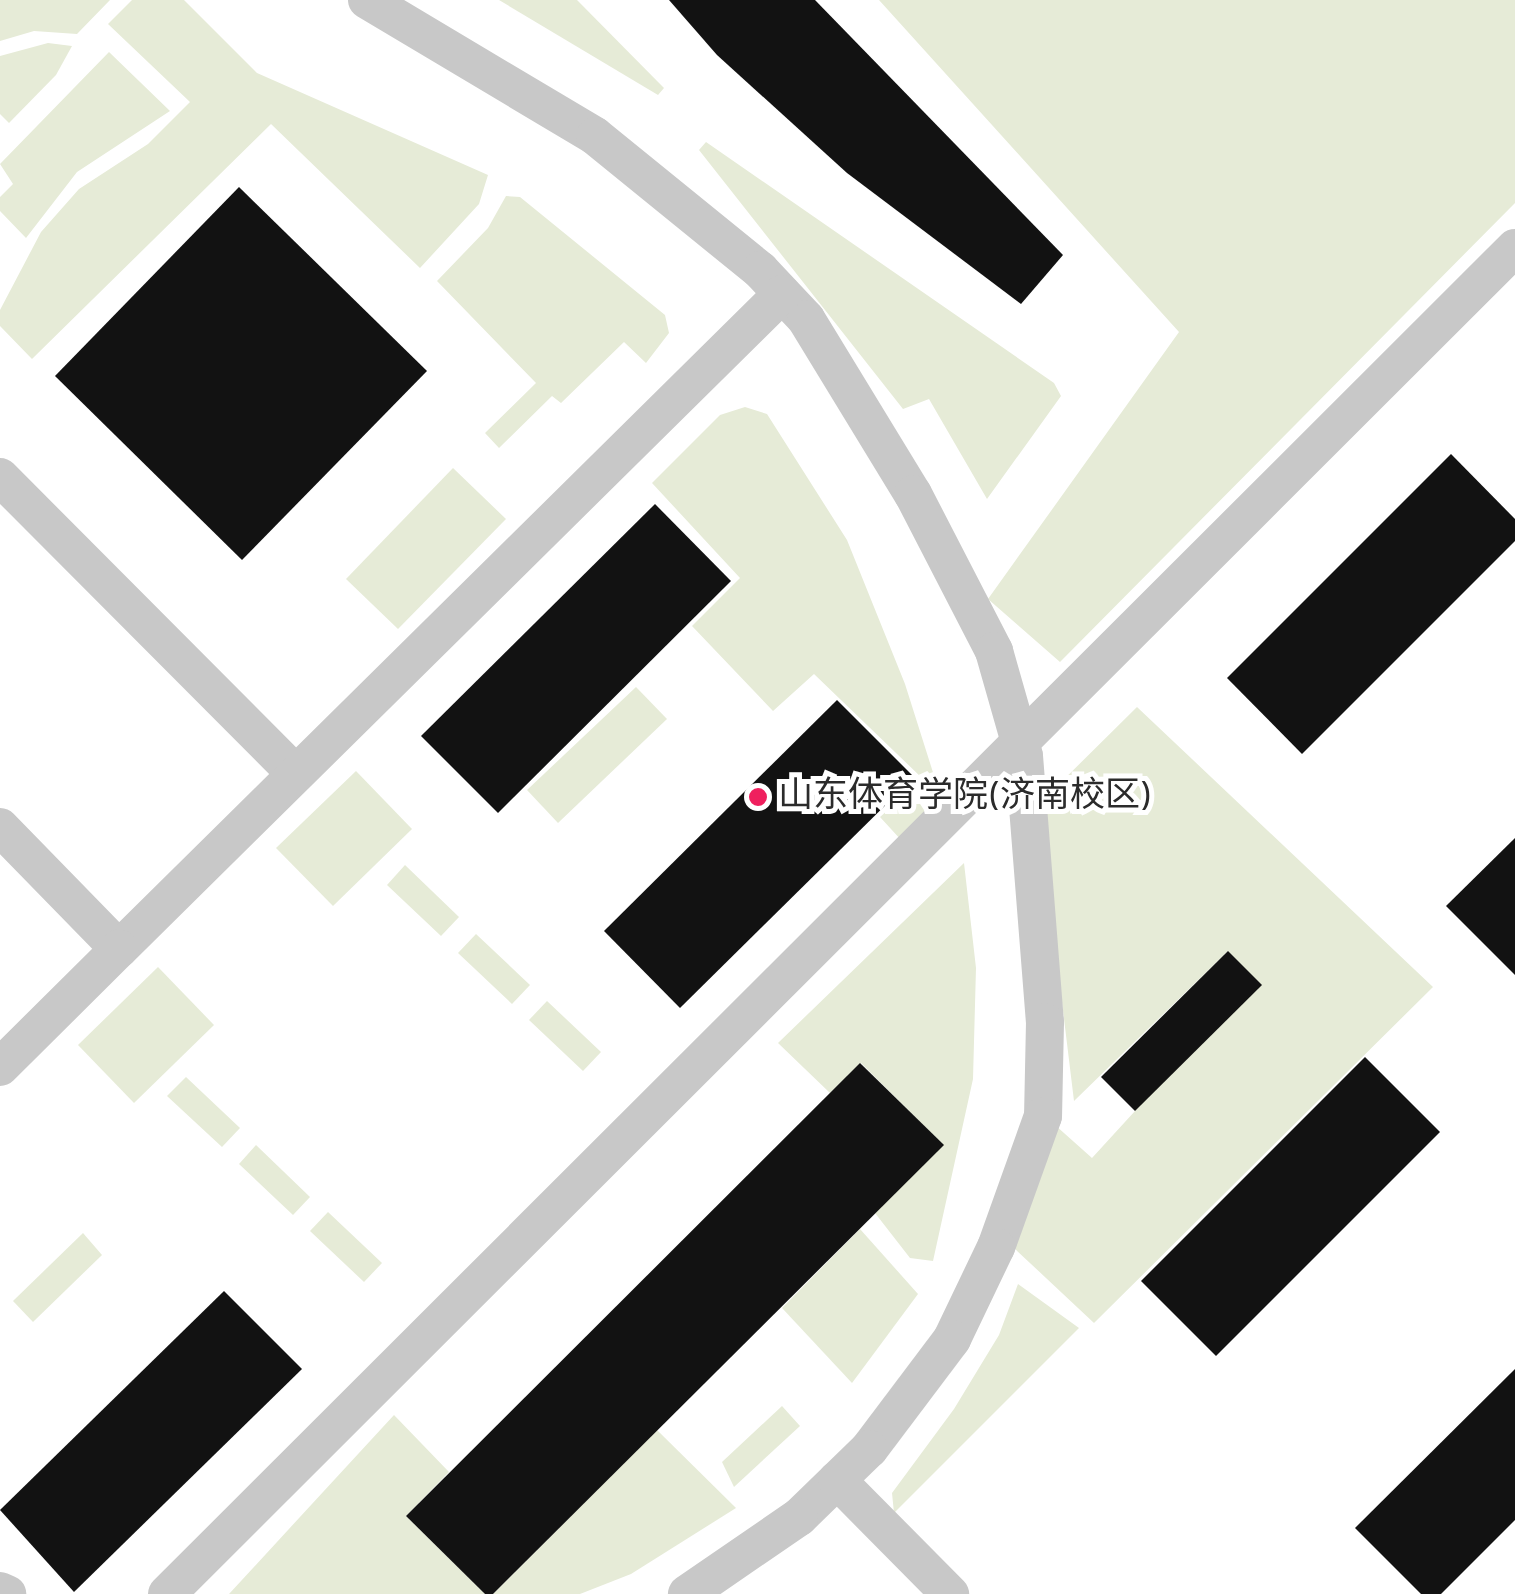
<!DOCTYPE html>
<html>
<head>
<meta charset="utf-8">
<style>
  body { margin:0 }
  #map { position:relative; width:1515px; height:1594px; overflow:hidden; background:#fff; font-family:Overpass,"Noto Sans SC",sans-serif }
  div>[style] { position:absolute }
  .green>* { inset:0; background:#e6ebd7 }
  .building>* { inset:0; background:#121212 }
  .minor>* { height:38px; margin:-19px; padding:0 19px; transform-origin:19px; border-radius:19px; background:#c8c8c8 }
  .dots>* { width:28px; height:28px; translate:-50% -50%; box-sizing:border-box; border:5px solid #fff; border-radius:50% }
  span { translate:-50% -50%; white-space:nowrap; text-align:center; line-height:1.15; -webkit-text-stroke:10px #fff; paint-order:stroke }
  .poi-label { font-size:35px; color:#2b2b2b }
  .left { translate:0 -50%; text-align:left }
</style>
</head>
<body>
<div id="map">
  <div class="green">
    <i style="clip-path:polygon(0 0,110px 0,77px 34px,34px 31px,0 41px)"></i>
    <i style="clip-path:polygon(132px 0,184px 0,257px 73px,488px 175px,479px 204px,420px 268px,271px 124px,32px 359px,0 326px,0 310px,41px 232px,79px 189px,148px 144px,190px 102px,108px 24px)"></i>
    <i style="clip-path:polygon(499px 0,577px 0,664px 88px,658px 95px)"></i>
    <i style="clip-path:polygon(879px 0,1515px 0,1515px 203px,1060px 662px,988px 599px,1179px 332px)"></i>
    <i style="clip-path:polygon(48px 43px,72px 46px,56px 75px,9px 123px,0 114px,0 56px)"></i>
    <i style="clip-path:polygon(109px 52px,170px 111px,77px 172px,26px 238px,0 211px,0 197px,13px 184px,0 164px)"></i>
    <i style="clip-path:polygon(706px 142px,1054px 383px,1061px 396px,987px 499px,929px 399px,903px 409px,699px 150px)"></i>
    <i style="clip-path:polygon(506px 196px,520px 197px,665px 315px,669px 333px,646px 363px,624px 342px,561px 403px,552px 396px,499px 448px,485px 433px,536px 383px,437px 281px,488px 228px)"></i>
    <i style="clip-path:polygon(745px 407px,767px 414px,847px 540px,905px 684px,943px 804px,902px 841px,880px 817px,923px 779px,814px 674px,773px 711px,692px 626px,740px 578px,652px 483px,720px 415px)"></i>
    <i style="clip-path:polygon(453px 468px,506px 519px,398px 629px,346px 579px)"></i>
    <i style="clip-path:polygon(636px 687px,667px 719px,558px 823px,527px 790px)"></i>
    <i style="clip-path:polygon(1137px 707px,1433px 987px,1094px 1323px,1014px 1248px,1055px 1125px,1092px 1158px,1135px 1111px,1228px 951px,1074px 1101px,1038px 805px)"></i>
    <i style="clip-path:polygon(356px 771px,412px 829px,333px 906px,276px 848px)"></i>
    <i style="clip-path:polygon(964px 863px,976px 968px,973px 1079px,933px 1261px,910px 1258px,875px 1213px,943px 1145px,861px 1063px,830px 1093px,778px 1043px)"></i>
    <i style="clip-path:polygon(405px 865px,459px 917px,441px 936px,387px 885px)"></i>
    <i style="clip-path:polygon(476px 934px,530px 985px,512px 1004px,458px 953px)"></i>
    <i style="clip-path:polygon(158px 967px,214px 1025px,134px 1103px,78px 1045px)"></i>
    <i style="clip-path:polygon(547px 1001px,601px 1052px,583px 1071px,529px 1020px)"></i>
    <i style="clip-path:polygon(186px 1077px,240px 1128px,222px 1147px,167px 1096px)"></i>
    <i style="clip-path:polygon(256px 1145px,310px 1197px,293px 1215px,239px 1164px)"></i>
    <i style="clip-path:polygon(328px 1212px,382px 1263px,364px 1282px,310px 1231px)"></i>
    <i style="clip-path:polygon(860px 1229px,918px 1294px,852px 1383px,782px 1308px)"></i>
    <i style="clip-path:polygon(83px 1233px,102px 1255px,33px 1322px,13px 1301px)"></i>
    <i style="clip-path:polygon(1018px 1284px,1079px 1328px,894px 1513px,892px 1493px,954px 1409px,999px 1335px)"></i>
    <i style="clip-path:polygon(782px 1406px,800px 1426px,734px 1487px,722px 1462px)"></i>
    <i style="clip-path:polygon(394px 1415px,449px 1472px,406px 1516px,485px 1594px,229px 1594px)"></i>
    <i style="clip-path:polygon(657px 1430px,736px 1508px,631px 1574px,580px 1594px,493px 1594px)"></i>
  </div>
  <div class="building">
    <i style="clip-path:polygon(669px 0,815px 0,1063px 255px,1021px 304px,847px 173px,717px 55px)"></i>
    <i style="clip-path:polygon(239px 187px,427px 371px,242px 560px,55px 376px)"></i>
    <i style="clip-path:polygon(1451px 454px,1515px 519px,1515px 541px,1302px 754px,1227px 678px)"></i>
    <i style="clip-path:polygon(655px 504px,731px 581px,498px 813px,421px 736px)"></i>
    <i style="clip-path:polygon(837px 700px,914px 777px,680px 1008px,604px 931px)"></i>
    <i style="clip-path:polygon(1515px 838px,1515px 975px,1446px 906px)"></i>
    <i style="clip-path:polygon(1228px 951px,1262px 985px,1135px 1111px,1101px 1077px)"></i>
    <i style="clip-path:polygon(1365px 1057px,1440px 1132px,1216px 1356px,1141px 1281px)"></i>
    <i style="clip-path:polygon(860px 1063px,944px 1145px,493px 1594px,485px 1594px,406px 1516px)"></i>
    <i style="clip-path:polygon(224px 1291px,302px 1369px,74px 1592px,0 1510px)"></i>
    <i style="clip-path:polygon(1515px 1369px,1515px 1520px,1441px 1594px,1421px 1594px,1355px 1528px)"></i>
  </div>
  <div class="minor">
    <i style="left:367px;top:0;width:265px;rotate:30.8deg"></i>
    <i style="left:595px;top:136px;width:213px;rotate:39.1deg"></i>
    <i style="left:760px;top:270px;width:67px;rotate:46.8deg"></i>
    <i style="left:806px;top:319px;width:205px;rotate:58.6deg"></i>
    <i style="left:913px;top:494px;width:177px;rotate:62.7deg"></i>
    <i style="left:994px;top:651px;width:109px;rotate:74.1deg"></i>
    <i style="left:1024px;top:756px;width:267px;rotate:85.5deg"></i>
    <i style="left:1045px;top:1022px;width:94px;rotate:91.2deg"></i>
    <i style="left:1043px;top:1116px;width:139px;rotate:109.7deg"></i>
    <i style="left:996px;top:1247px;width:102px;rotate:115.6deg"></i>
    <i style="left:952px;top:1339px;width:138px;rotate:127deg"></i>
    <i style="left:869px;top:1449px;width:98px;rotate:135.8deg"></i>
    <i style="left:799px;top:1517px;width:136px;rotate:145.5deg"></i>
    <i style="left:0;top:477px;width:419px;rotate:45.1deg"></i>
    <i style="left:0;top:827px;width:170px;rotate:45.7deg"></i>
    <i style="left:119px;top:949px;width:932px;rotate:-44.65deg"></i>
    <i style="left:0;top:1067px;width:168px;rotate:-44.8deg"></i>
    <i style="left:837px;top:1480px;width:161px;rotate:45.3deg"></i>
    <i style="left:0;top:1591px;width:8px;rotate:23deg"></i>
    <i style="left:167px;top:1594px;width:1905px;rotate:-44.96deg"></i>
  </div>
  <div class="dots">
    <i style="left:758px;top:797px;background:#ef205e"></i>
  </div>
  <div class="poi-label">
    <span class="left" style="left:778px;top:797px">山东体育学院(济南校区)</span>
  </div>
</div>
</body>
</html>
